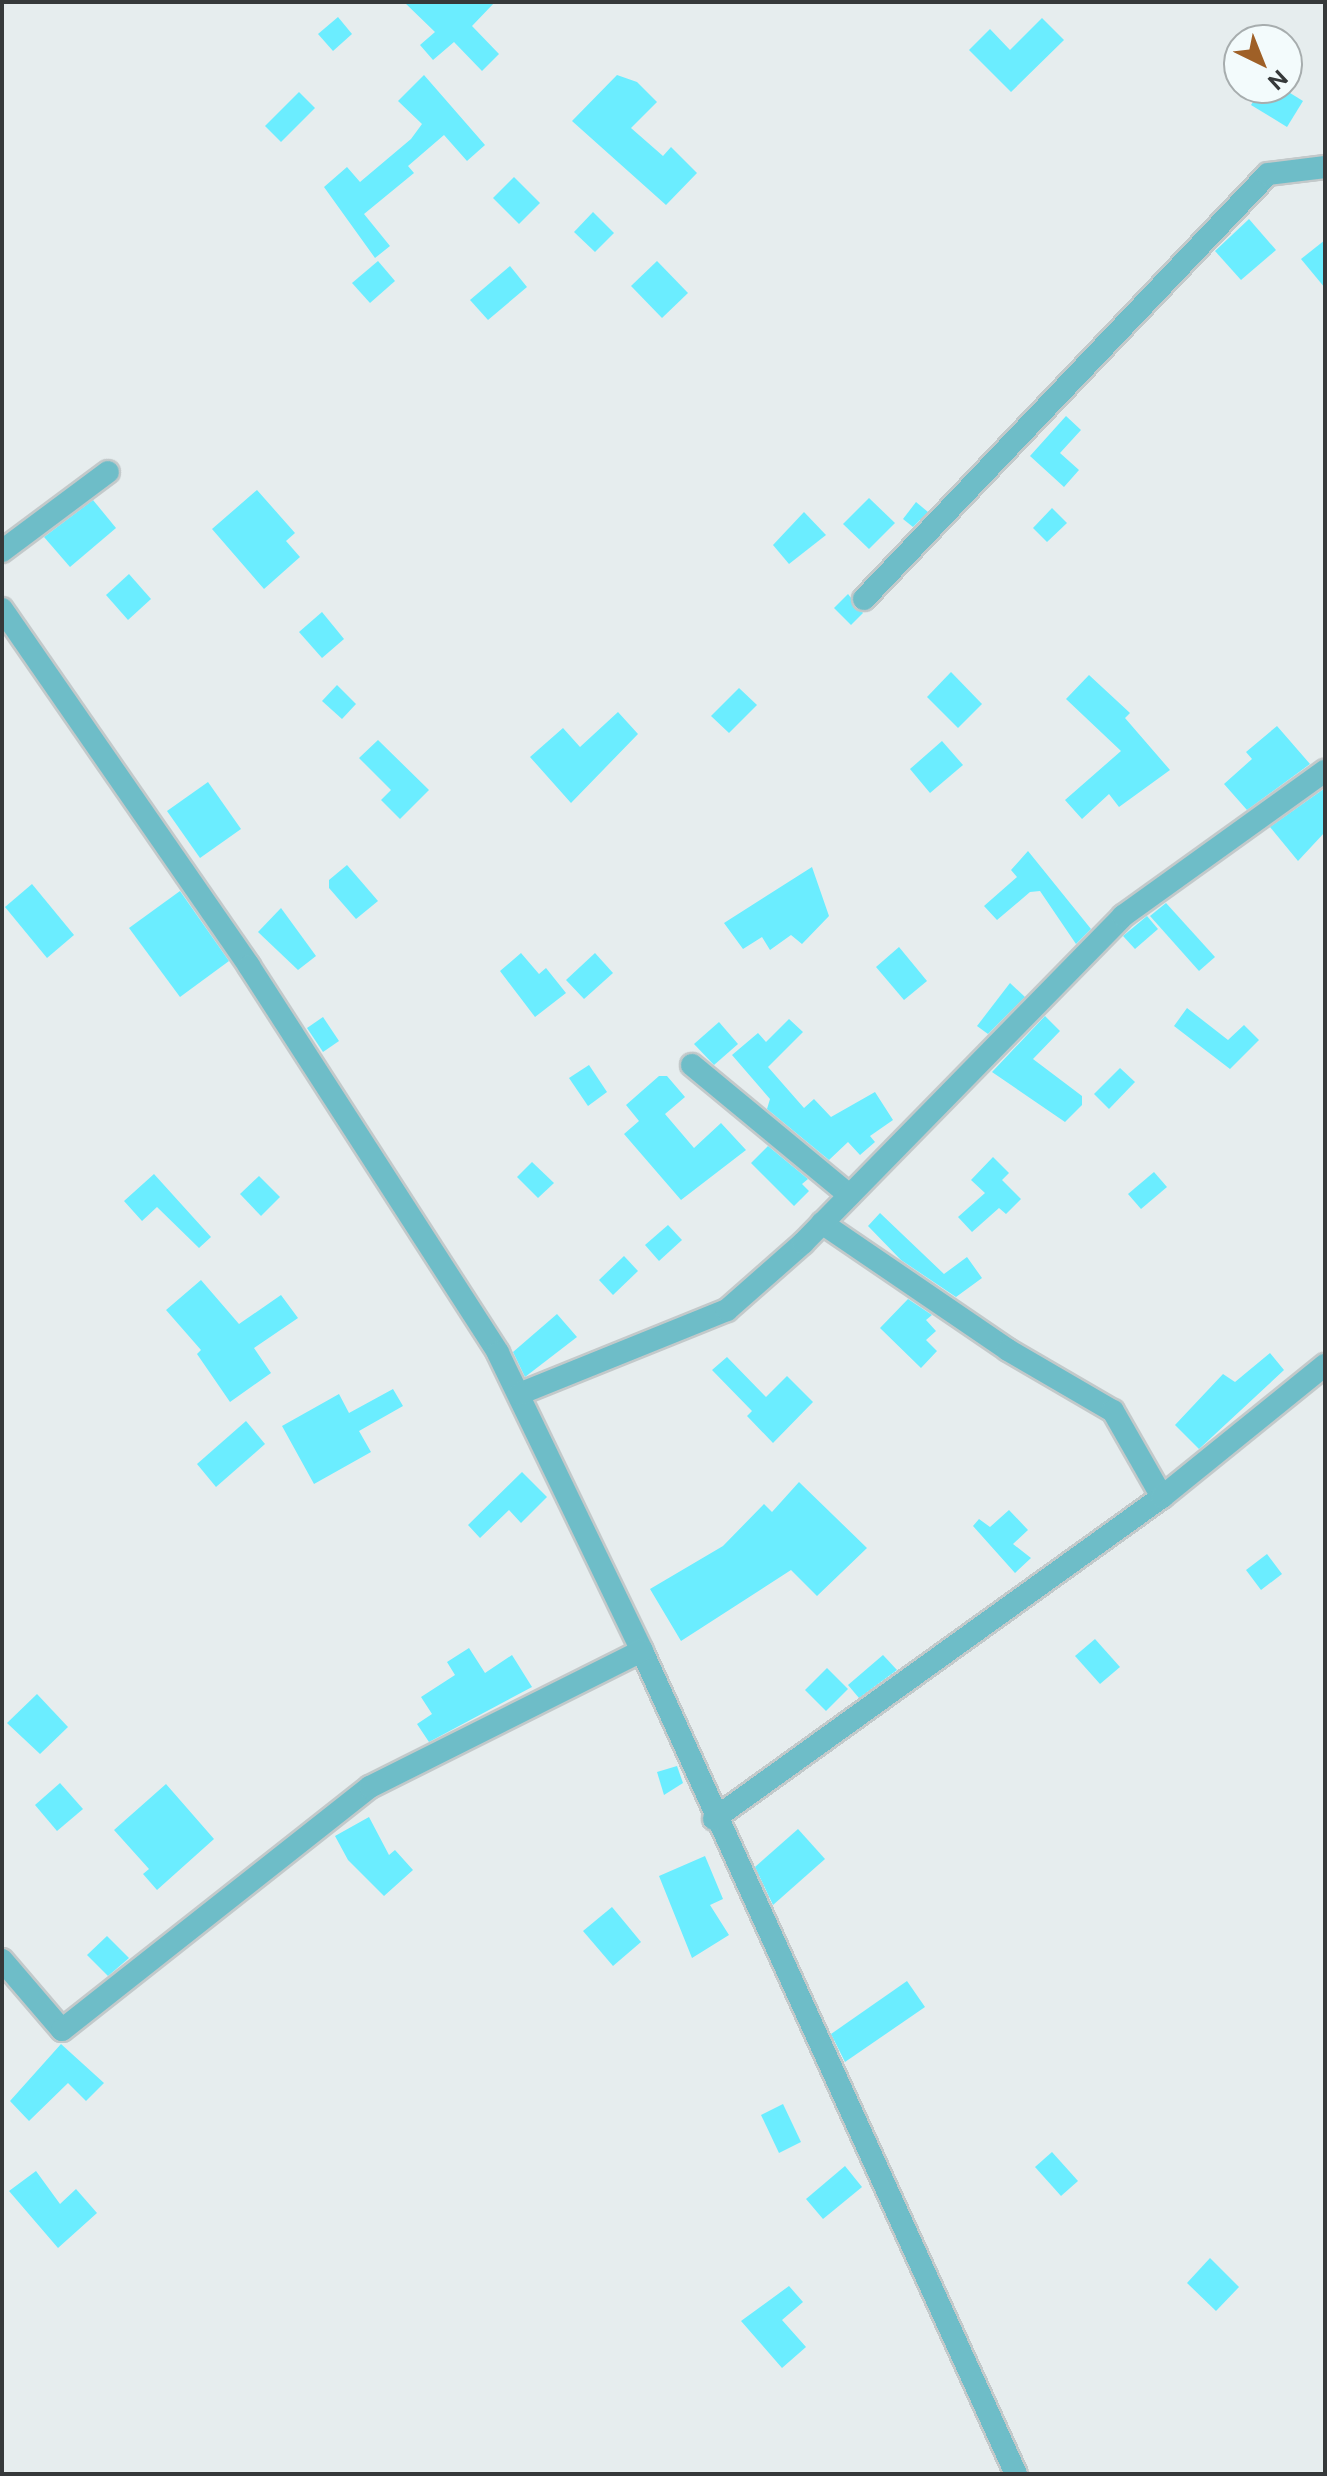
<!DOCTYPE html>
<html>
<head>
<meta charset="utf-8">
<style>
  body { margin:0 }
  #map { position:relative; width:1327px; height:2476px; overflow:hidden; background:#e6edee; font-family:"Public Sans",sans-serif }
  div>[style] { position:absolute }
  .building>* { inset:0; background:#6bedff }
  .roads { filter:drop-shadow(2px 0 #c3c9ca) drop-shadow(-2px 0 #c3c9ca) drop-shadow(0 2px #c3c9ca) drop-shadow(0 -2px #c3c9ca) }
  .minor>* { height:22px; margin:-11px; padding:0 11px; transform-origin:11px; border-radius:11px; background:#6ebdc8 }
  span { translate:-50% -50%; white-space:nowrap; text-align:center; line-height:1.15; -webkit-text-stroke:6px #f3fbfc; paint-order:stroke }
  .frame { position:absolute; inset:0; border:4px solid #36393a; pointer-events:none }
  .north { position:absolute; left:1223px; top:24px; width:80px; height:80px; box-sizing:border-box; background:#f3fbfc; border:2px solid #a7adae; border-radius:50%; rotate:137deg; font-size:22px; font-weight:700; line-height:32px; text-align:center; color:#36393a }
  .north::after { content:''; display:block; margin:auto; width:28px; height:36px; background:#9f6027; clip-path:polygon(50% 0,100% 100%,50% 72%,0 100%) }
</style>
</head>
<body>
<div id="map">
  <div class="building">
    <i style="clip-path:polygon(404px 2px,495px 2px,472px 26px,499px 54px,482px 71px,454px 42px,433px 60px,420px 45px,435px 32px)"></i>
    <i style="clip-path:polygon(338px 17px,352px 34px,333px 51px,318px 34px)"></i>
    <i style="clip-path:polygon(1042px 18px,1064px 40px,1011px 92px,969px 50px,990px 29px,1010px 50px)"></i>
    <i style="clip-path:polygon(424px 75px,485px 145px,467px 161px,444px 135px,408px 166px,414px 173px,364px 214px,390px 246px,375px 258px,324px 187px,347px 167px,360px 182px,411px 139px,422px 124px,398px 101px)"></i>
    <i style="clip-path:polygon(617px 75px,637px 82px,657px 102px,631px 128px,663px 156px,671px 147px,697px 173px,666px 205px,572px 121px)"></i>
    <i style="clip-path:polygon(1262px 88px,1282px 88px,1303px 101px,1287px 127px,1251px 105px)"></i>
    <i style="clip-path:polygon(299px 92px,315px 108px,281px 142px,265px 126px)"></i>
    <i style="clip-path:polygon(514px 177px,540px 203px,519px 224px,493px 198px)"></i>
    <i style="clip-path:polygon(593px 212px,614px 233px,595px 252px,574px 232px)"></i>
    <i style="clip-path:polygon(1249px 219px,1276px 250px,1241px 280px,1215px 251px)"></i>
    <i style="clip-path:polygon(1325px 240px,1325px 288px,1301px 259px)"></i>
    <i style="clip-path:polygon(378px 261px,395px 281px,370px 303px,352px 283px)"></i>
    <i style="clip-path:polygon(657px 261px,688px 293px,662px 318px,631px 286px)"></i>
    <i style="clip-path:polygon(510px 266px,527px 287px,488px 320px,470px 300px)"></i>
    <i style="clip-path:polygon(1066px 416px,1081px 430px,1060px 453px,1079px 470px,1064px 487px,1030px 456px)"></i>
    <i style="clip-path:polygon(257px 490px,295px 533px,286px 541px,300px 557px,264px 589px,212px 529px)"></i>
    <i style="clip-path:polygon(869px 498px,895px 523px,869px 549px,843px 524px)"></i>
    <i style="clip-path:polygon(93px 500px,116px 528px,70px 567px,44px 537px)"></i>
    <i style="clip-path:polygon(916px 502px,928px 512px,913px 527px,903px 519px)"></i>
    <i style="clip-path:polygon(1052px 508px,1067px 523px,1047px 542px,1033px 528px)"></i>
    <i style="clip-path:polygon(804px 512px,826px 535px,789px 564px,773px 545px)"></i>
    <i style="clip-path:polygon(129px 574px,151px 599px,128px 620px,106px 595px)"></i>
    <i style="clip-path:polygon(848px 594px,863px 613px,851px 625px,834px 608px)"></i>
    <i style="clip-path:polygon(322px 612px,344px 639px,322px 658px,299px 632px)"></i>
    <i style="clip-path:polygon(951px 672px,982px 704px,958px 728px,927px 697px)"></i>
    <i style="clip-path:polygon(1089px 675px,1130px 713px,1125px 718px,1170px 770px,1119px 807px,1109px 794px,1082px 819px,1065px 800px,1121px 751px,1066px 699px)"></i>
    <i style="clip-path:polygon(337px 685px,356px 704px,342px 719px,322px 701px)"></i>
    <i style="clip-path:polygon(739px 688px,757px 705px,729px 733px,711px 716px)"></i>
    <i style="clip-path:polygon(618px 712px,638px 734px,571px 803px,530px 757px,563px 728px,580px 747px)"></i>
    <i style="clip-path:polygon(1277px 726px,1310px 764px,1247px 810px,1224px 784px,1252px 759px,1246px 752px)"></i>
    <i style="clip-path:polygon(378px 740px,429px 790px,400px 819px,381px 800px,391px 790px,359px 758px)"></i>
    <i style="clip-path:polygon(942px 741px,963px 765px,930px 793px,910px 769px)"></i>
    <i style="clip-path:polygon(208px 782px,241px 829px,200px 858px,167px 811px)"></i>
    <i style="clip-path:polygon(1325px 788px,1325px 832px,1298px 861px,1270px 827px)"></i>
    <i style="clip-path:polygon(1028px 851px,1091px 929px,1076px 944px,1040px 891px,1030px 892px,997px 920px,984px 906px,1017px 877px,1011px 870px)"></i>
    <i style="clip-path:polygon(347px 865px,378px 901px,356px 919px,329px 888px,329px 880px)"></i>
    <i style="clip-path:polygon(812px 867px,829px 916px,802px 944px,791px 935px,770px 950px,762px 937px,743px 949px,724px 923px)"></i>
    <i style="clip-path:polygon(32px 884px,74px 935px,47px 958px,5px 907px)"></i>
    <i style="clip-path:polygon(180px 891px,229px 961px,180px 997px,129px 928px)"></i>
    <i style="clip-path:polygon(1166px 903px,1215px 957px,1199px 971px,1150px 916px)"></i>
    <i style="clip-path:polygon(281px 908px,316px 956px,298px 970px,258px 932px)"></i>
    <i style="clip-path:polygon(1147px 916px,1158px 929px,1135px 949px,1123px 936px)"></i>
    <i style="clip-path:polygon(899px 947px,927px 981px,904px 1000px,876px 967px)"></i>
    <i style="clip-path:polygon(521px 953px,539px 974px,546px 968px,566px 993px,535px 1017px,500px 971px)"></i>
    <i style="clip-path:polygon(595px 953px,613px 973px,584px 999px,566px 980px)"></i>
    <i style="clip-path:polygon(1010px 983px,1025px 997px,988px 1034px,977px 1026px)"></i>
    <i style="clip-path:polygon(1187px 1008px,1228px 1040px,1244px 1025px,1259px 1040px,1230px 1069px,1174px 1026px)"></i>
    <i style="clip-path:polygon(1045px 1016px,1060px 1031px,1033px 1059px,1082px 1096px,1082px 1105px,1065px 1122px,992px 1072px)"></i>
    <i style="clip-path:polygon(323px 1017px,339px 1041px,323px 1052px,307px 1028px)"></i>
    <i style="clip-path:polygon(789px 1019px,803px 1032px,768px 1067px,804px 1108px,814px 1099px,831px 1117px,875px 1092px,893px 1120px,870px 1136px,875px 1142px,860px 1155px,848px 1142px,829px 1160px,767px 1109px,770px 1099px,732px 1055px,758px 1033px,766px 1042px)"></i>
    <i style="clip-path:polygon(719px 1022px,738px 1044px,714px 1065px,694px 1044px)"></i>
    <i style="clip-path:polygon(589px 1065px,607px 1092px,588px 1106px,569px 1078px)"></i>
    <i style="clip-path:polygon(1120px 1068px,1135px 1082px,1109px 1109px,1094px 1094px)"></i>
    <i style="clip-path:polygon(659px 1076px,667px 1076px,685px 1097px,665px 1114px,694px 1148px,721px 1123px,746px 1150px,681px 1200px,624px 1134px,639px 1121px,626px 1105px)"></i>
    <i style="clip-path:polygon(768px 1146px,808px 1179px,802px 1184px,809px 1191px,794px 1206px,751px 1163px)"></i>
    <i style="clip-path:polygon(993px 1157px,1009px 1173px,1002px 1180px,1021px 1199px,1006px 1214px,999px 1208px,972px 1232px,958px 1217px,985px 1193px,971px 1180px)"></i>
    <i style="clip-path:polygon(532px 1162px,554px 1183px,538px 1198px,517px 1177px)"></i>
    <i style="clip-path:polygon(1154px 1172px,1167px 1187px,1141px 1209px,1128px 1194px)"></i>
    <i style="clip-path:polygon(154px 1174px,211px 1237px,199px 1248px,157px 1207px,142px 1221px,124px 1201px)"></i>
    <i style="clip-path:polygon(259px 1176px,280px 1197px,261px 1216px,240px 1194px)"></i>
    <i style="clip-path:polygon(880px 1213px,944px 1274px,967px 1257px,982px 1278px,956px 1297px,901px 1260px,868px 1226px)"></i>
    <i style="clip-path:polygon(668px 1225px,682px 1240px,659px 1261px,645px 1245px)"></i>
    <i style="clip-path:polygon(624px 1256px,638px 1271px,613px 1295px,599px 1280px)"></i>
    <i style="clip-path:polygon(201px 1280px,239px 1324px,281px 1295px,298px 1318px,254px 1348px,271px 1373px,230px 1402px,197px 1354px,201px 1350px,166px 1310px)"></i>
    <i style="clip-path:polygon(908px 1299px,932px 1315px,926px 1320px,936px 1331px,926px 1340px,937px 1351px,921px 1368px,880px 1328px)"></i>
    <i style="clip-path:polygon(557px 1314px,577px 1337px,525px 1377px,513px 1352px)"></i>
    <i style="clip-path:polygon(1270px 1353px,1284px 1370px,1199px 1449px,1175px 1425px,1223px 1374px,1235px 1382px)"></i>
    <i style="clip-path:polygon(727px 1357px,766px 1397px,787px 1376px,813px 1402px,773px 1443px,747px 1416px,752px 1411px,712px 1370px)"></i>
    <i style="clip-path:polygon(393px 1389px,403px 1406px,359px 1431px,371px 1452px,314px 1484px,282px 1426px,339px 1394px,349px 1413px)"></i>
    <i style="clip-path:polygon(246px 1421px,265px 1444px,216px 1487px,197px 1464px)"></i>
    <i style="clip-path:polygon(522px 1472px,547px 1497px,521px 1523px,509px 1510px,480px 1538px,468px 1525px)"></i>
    <i style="clip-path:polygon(799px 1482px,867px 1548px,817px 1596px,791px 1570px,681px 1641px,650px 1589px,723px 1546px,764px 1504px,772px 1512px)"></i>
    <i style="clip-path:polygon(1009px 1510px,1028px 1530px,1013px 1544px,1031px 1558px,1015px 1573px,973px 1526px,979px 1519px,990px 1527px)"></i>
    <i style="clip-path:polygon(1267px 1554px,1282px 1574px,1261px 1590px,1246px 1570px)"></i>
    <i style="clip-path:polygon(1095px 1639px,1120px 1667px,1100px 1684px,1075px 1656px)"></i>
    <i style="clip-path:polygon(469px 1648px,485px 1673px,512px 1655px,532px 1687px,429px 1742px,417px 1724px,432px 1714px,421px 1697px,455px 1675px,447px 1662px)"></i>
    <i style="clip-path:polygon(883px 1655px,897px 1670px,859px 1698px,848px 1685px)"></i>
    <i style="clip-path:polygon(827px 1668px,848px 1689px,826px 1711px,805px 1690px)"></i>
    <i style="clip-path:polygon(37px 1694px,68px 1727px,40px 1754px,7px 1723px)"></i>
    <i style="clip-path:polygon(677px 1766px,683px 1783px,664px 1795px,657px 1772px)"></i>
    <i style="clip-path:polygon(60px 1783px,83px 1809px,57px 1831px,35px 1805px)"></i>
    <i style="clip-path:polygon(166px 1784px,214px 1839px,157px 1890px,143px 1874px,149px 1869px,114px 1830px)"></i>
    <i style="clip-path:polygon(369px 1817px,389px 1855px,395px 1850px,413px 1870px,384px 1896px,348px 1860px,335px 1836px)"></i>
    <i style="clip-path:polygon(798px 1829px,825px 1859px,773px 1905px,755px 1867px)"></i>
    <i style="clip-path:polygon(705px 1856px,723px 1899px,710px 1905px,729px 1935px,692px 1958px,659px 1876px)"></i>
    <i style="clip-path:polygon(612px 1907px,641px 1942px,613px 1966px,583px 1931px)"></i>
    <i style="clip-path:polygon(107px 1936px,129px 1958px,108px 1976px,87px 1955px)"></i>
    <i style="clip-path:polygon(907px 1981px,925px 2007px,845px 2062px,831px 2034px)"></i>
    <i style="clip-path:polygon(61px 2044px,104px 2083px,86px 2101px,68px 2083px,29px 2121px,10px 2101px)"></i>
    <i style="clip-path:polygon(783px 2104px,801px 2142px,779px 2153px,761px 2115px)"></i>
    <i style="clip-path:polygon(1052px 2152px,1078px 2181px,1061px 2196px,1035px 2167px)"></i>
    <i style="clip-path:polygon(845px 2166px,862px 2187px,823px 2219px,806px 2199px)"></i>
    <i style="clip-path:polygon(36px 2171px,60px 2204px,76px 2189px,97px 2213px,58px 2248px,9px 2191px)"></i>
    <i style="clip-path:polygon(1210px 2258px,1239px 2287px,1216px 2311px,1187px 2283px)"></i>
    <i style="clip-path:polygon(789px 2286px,803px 2302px,782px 2320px,806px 2347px,782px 2368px,741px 2321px)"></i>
  </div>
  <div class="roads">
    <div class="minor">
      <i style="left:2px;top:551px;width:132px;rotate:-36.7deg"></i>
      <i style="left:864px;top:599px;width:586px;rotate:-46.45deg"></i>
      <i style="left:1268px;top:174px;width:57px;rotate:-7deg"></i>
      <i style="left:2px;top:609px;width:434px;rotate:55.3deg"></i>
      <i style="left:249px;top:966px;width:460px;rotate:57.2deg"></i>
      <i style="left:498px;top:1353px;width:331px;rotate:64.2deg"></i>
      <i style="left:642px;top:1651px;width:904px;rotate:65.56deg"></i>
      <i style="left:692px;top:1065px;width:204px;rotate:39.6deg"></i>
      <i style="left:822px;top:1223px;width:225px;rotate:34.3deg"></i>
      <i style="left:1008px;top:1350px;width:121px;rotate:30.2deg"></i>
      <i style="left:1113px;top:1411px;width:99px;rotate:60.3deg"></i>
      <i style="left:519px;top:1394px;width:224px;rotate:-22deg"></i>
      <i style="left:727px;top:1310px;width:101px;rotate:-41.4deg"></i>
      <i style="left:803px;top:1243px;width:458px;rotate:-45.6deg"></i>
      <i style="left:1123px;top:916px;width:249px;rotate:-35.7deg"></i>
      <i style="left:714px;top:1819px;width:552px;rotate:-35.71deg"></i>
      <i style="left:1162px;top:1497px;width:210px;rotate:-39deg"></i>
      <i style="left:2px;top:1960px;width:92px;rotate:49.4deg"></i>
      <i style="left:62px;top:2030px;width:392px;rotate:-38.3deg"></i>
      <i style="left:370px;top:1787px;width:304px;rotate:-26.6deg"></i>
    </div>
  </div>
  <div class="frame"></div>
  <div class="north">N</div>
</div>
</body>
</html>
